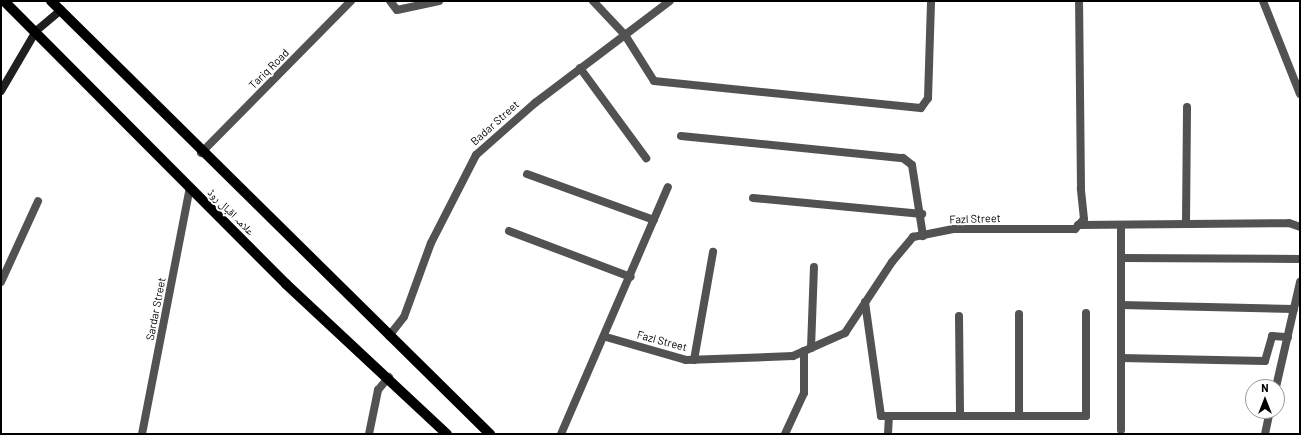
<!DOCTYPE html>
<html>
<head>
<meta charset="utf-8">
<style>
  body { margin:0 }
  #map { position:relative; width:1301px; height:435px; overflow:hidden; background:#fff; font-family:Barlow,"Noto Naskh Arabic",sans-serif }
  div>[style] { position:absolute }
  .lane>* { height:8px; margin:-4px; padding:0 4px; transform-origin:4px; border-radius:4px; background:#525252 }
  .street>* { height:8px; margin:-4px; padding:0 4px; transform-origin:4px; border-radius:4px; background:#525252 }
  .secondary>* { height:8px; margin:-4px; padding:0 4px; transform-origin:4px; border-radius:4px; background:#1f1f1f }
  .primary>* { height:10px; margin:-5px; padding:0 5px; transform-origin:5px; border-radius:5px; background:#000 }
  span { translate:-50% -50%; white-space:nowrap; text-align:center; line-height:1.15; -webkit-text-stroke:4px #fff; paint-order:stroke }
  .street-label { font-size:11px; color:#000 }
  .frame { position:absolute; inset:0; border:2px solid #000; pointer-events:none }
  .north { position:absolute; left:1245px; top:379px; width:40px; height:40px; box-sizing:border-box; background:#fff; border:1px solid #999; border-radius:50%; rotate:0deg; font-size:11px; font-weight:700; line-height:16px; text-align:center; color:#000 }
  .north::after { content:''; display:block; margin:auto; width:14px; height:18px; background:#000; clip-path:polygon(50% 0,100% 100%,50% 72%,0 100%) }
</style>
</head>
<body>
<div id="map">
  <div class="lane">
    <i style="left:390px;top:1px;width:11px;rotate:52deg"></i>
    <i style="left:397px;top:10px;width:43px;rotate:-12.1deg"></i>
    <i style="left:580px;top:68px;width:112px;rotate:53.7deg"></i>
    <i style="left:753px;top:198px;width:170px;rotate:5.4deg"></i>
    <i style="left:1186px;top:224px;width:117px;rotate:-89.5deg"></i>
    <i style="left:1121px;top:225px;width:205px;rotate:90deg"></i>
    <i style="left:1121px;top:258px;width:179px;rotate:0.3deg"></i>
    <i style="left:865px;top:302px;width:115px;rotate:82deg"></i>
    <i style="left:881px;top:416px;width:205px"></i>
    <i style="left:1086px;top:416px;width:103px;rotate:-90deg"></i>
    <i style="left:1121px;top:305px;width:173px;rotate:1.3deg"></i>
    <i style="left:1019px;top:314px;width:102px;rotate:90deg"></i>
    <i style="left:959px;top:316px;width:100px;rotate:89.4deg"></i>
    <i style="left:1121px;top:358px;width:144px;rotate:1.2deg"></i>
    <i style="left:1265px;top:361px;width:26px;rotate:-74deg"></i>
    <i style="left:1272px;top:336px;width:16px;rotate:4deg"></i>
    <i style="left:1276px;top:387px;width:108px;rotate:-77.1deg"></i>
    <i style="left:888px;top:434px;width:18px;rotate:-87deg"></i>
    <i style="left:1265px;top:434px;width:24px;rotate:-78deg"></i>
  </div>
  <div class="street">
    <i style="left:593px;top:1px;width:47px;rotate:46.7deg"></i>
    <i style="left:625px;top:35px;width:54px;rotate:57.8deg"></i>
    <i style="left:654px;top:81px;width:268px;rotate:5.8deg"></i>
    <i style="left:921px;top:108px;width:12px;rotate:-55deg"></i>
    <i style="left:928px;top:98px;width:97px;rotate:-88.2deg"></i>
    <i style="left:1263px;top:1px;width:100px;rotate:68.3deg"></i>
    <i style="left:681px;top:136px;width:223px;rotate:5.7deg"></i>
    <i style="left:903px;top:158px;width:11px;rotate:38deg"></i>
    <i style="left:912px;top:165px;width:72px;rotate:81.2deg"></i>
    <i style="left:201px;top:153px;width:214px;rotate:-45.4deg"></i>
    <i style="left:527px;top:174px;width:135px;rotate:19.9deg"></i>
    <i style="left:1078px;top:225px;width:211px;rotate:-0.5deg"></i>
    <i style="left:1289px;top:223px;width:12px;rotate:20deg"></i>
    <i style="left:509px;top:231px;width:130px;rotate:20.7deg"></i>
    <i style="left:1px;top:282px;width:89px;rotate:-65.4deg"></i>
    <i style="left:389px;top:336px;width:24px;rotate:-52deg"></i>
    <i style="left:404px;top:317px;width:79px;rotate:-70deg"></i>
    <i style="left:431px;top:243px;width:99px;rotate:-62.9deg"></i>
    <i style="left:476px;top:155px;width:79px;rotate:-41.4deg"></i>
    <i style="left:535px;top:103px;width:169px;rotate:-37.1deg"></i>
    <i style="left:606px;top:337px;width:83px;rotate:16deg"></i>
    <i style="left:686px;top:360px;width:107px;rotate:-2.1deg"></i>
    <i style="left:793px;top:356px;width:57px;rotate:-23.9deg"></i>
    <i style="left:845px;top:333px;width:85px;rotate:-56.5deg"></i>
    <i style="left:892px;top:262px;width:33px;rotate:-50deg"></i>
    <i style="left:913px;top:237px;width:41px;rotate:-11.3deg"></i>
    <i style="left:953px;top:229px;width:122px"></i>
    <i style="left:1075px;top:229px;width:13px;rotate:-48deg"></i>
    <i style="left:1084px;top:219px;width:31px;rotate:-96deg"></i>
    <i style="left:1081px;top:188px;width:187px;rotate:-90.6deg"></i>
    <i style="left:811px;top:348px;width:81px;rotate:-87.9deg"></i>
    <i style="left:694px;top:360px;width:110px;rotate:-80deg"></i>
    <i style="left:142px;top:434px;width:251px;rotate:-79deg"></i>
    <i style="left:369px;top:434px;width:45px;rotate:-78.4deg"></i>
    <i style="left:378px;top:390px;width:17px;rotate:-50deg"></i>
    <i style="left:561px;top:434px;width:269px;rotate:-66.6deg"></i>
    <i style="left:785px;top:434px;width:45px;rotate:-65.1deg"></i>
    <i style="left:804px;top:393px;width:42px;rotate:-90deg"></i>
  </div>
  <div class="secondary">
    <i style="left:1px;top:91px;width:69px;rotate:-59.7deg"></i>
    <i style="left:36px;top:31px;width:33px;rotate:-40deg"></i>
  </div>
  <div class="primary">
    <i style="left:4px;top:1px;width:400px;rotate:45.1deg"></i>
    <i style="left:286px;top:284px;width:220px;rotate:43deg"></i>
    <i style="left:51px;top:1px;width:617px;rotate:44.61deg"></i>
  </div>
  <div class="street-label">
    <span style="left:269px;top:69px;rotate:-45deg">Tariq Road</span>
    <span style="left:495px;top:123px;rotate:-42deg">Badar Street</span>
    <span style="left:231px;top:212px;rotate:45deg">علامہ اقبال روڈ</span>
    <span style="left:975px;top:219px;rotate:-2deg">Fazl Street</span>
    <span style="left:156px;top:309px;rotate:-79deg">Sardar Street</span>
    <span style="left:662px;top:341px;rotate:15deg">Fazl Street</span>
  </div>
  <div class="frame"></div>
  <div class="north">N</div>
</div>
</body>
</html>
